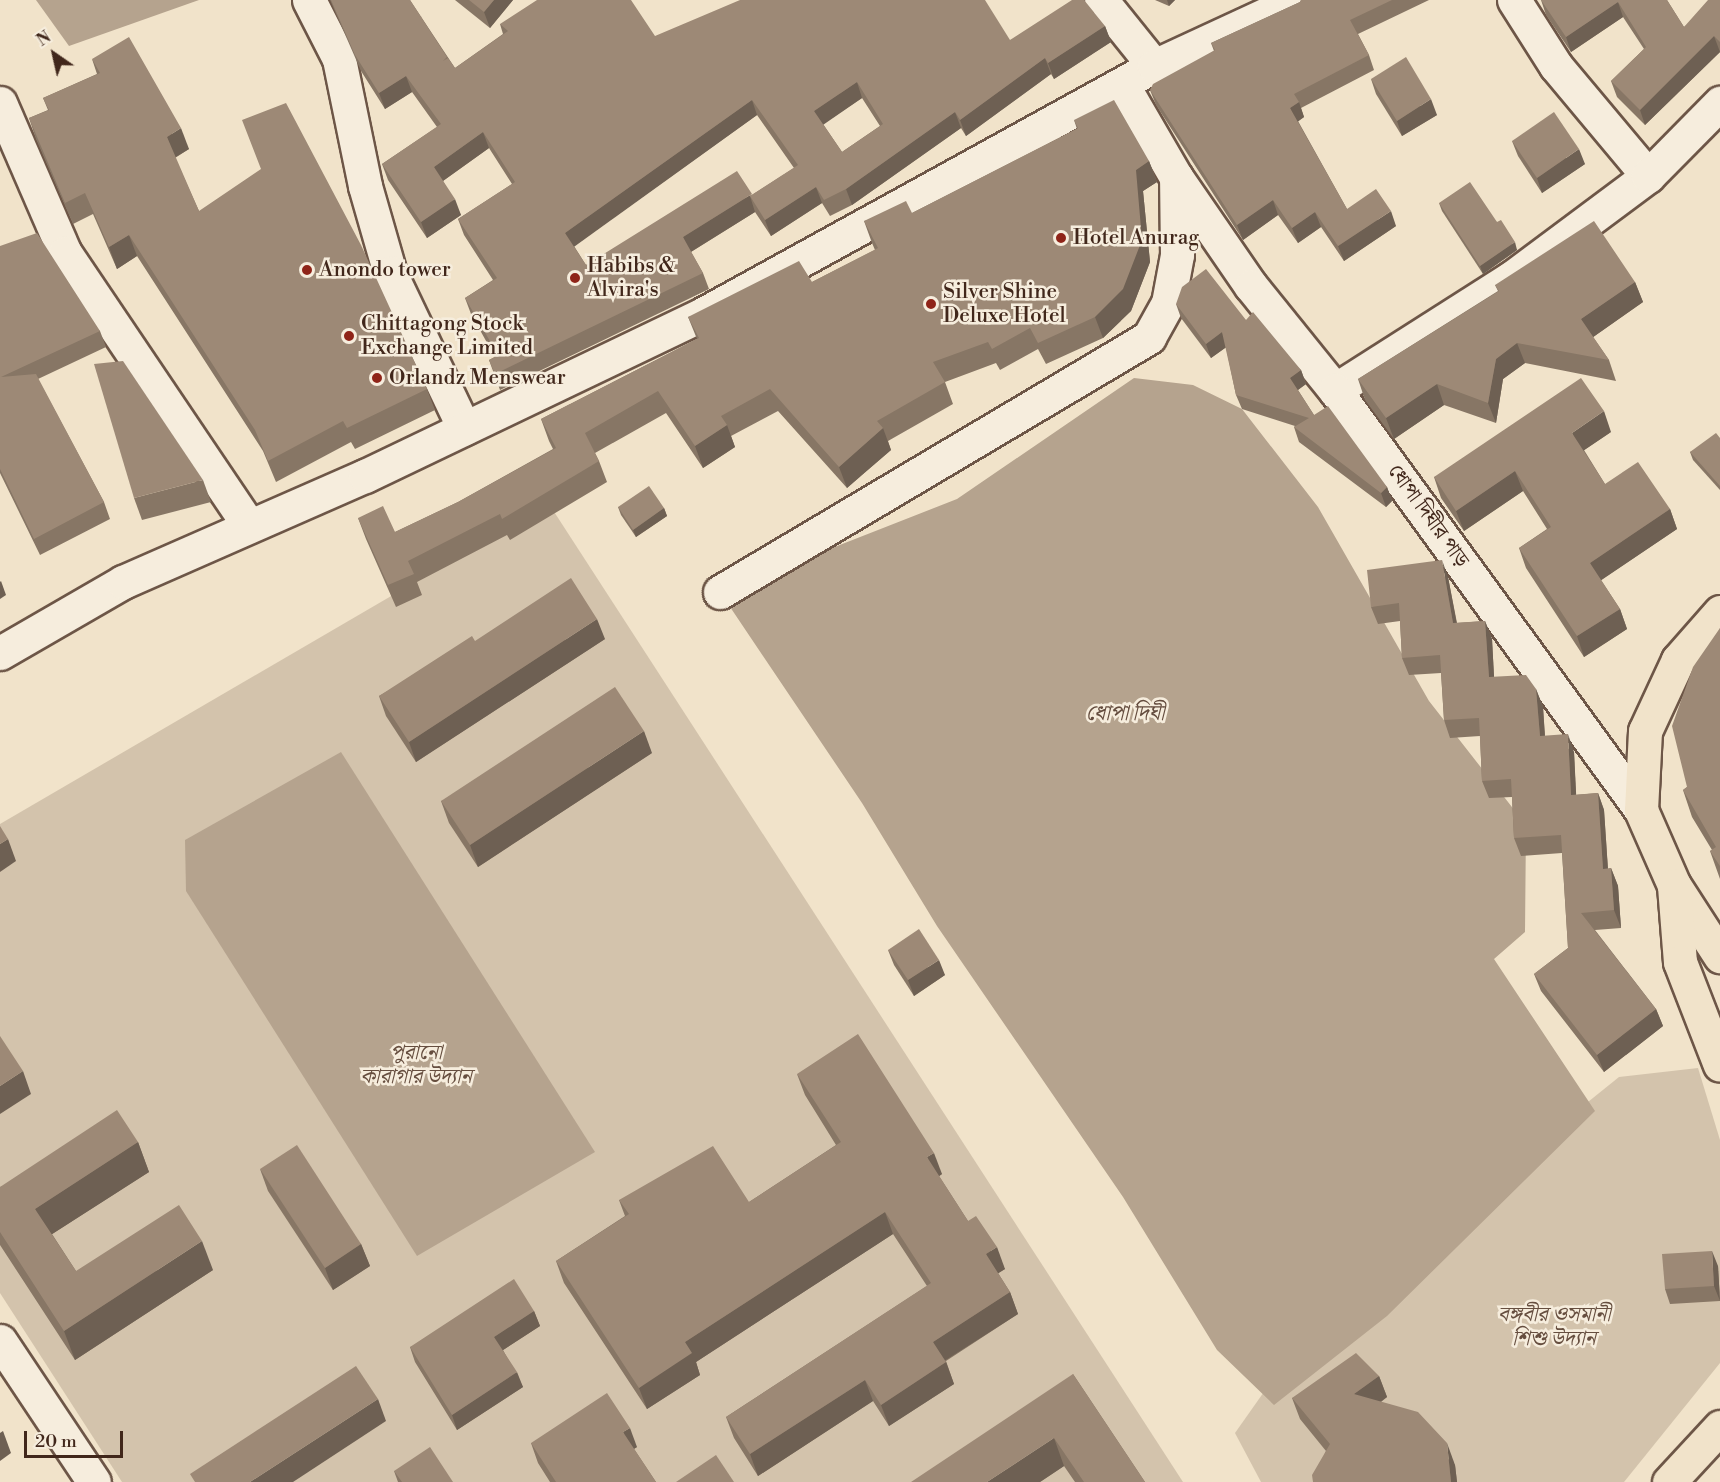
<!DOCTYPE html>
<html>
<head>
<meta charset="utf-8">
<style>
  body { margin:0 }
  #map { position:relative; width:1720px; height:1482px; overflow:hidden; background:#f1e3ca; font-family:"Libre Bodoni","Noto Serif Bengali",serif }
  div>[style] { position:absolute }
  .green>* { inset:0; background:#d3c3ac }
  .water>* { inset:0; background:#b5a38e }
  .roads { filter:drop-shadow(2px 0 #6d5647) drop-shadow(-2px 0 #6d5647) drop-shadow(0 2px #6d5647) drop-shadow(0 -2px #6d5647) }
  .street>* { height:33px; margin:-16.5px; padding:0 16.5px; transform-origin:16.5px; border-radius:16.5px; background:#f6eddd }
  .secondary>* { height:33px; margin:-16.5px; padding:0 16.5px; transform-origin:16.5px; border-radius:16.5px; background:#f6eddd }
  .highway>* { height:33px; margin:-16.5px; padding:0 16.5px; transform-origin:16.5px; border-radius:16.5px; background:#f1e3ca }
  .wall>* { inset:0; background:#877665 }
  .shaded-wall>* { inset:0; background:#6e6053 }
  .building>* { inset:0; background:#9d8976 }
  .dots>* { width:16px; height:16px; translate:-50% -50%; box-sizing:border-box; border:3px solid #f6eddd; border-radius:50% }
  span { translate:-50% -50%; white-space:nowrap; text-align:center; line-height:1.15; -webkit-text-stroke:5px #f6eddd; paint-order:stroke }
  .poi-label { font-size:21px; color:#41271b }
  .left { translate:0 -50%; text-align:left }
  .street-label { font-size:21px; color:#41271b }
  .park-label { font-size:21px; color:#664e3f; font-style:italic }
  .water-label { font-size:22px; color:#644c3e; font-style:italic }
  .north { position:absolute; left:24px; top:24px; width:60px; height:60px; -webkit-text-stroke:4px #f6eddd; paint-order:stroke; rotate:326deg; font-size:16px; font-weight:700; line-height:24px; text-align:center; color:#41271b }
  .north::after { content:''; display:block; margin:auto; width:21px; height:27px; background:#41271b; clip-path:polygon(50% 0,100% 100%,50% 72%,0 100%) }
  .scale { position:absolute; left:24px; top:1431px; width:99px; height:27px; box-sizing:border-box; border:3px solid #41271b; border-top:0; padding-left:8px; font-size:18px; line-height:21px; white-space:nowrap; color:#41271b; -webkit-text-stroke:4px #f6eddd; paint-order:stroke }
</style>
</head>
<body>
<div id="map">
  <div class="green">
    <i style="clip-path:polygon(549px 504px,1183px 1482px,122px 1482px,0 1293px,0 824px)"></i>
    <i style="clip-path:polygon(1698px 1068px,1720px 1140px,1720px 1363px,1624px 1482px,1261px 1482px,1235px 1433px,1311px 1325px,1619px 1077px)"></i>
  </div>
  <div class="water">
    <i style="clip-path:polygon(36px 0,199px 0,69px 46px)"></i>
    <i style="clip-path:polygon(1134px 378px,1193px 385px,1242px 409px,1318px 507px,1429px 701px,1526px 825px,1525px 932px,1494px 959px,1595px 1111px,1387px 1316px,1274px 1405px,1217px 1350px,1123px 1197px,937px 926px,862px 803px,720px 592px,957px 499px)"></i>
    <i style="clip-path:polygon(341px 752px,595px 1152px,417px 1256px,186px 891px,185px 840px)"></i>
  </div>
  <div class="roads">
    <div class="street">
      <i style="left:309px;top:0;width:66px;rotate:63deg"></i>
      <i style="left:339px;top:59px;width:130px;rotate:78.4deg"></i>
      <i style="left:365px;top:186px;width:91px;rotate:74deg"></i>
      <i style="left:390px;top:273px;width:172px;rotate:64.5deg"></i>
      <i style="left:1101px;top:0;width:85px;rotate:51.2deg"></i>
      <i style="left:1514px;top:0;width:78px;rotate:57.5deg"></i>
      <i style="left:1556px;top:66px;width:143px;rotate:50.1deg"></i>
      <i style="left:0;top:103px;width:163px;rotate:66.6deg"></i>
      <i style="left:65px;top:253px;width:327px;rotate:56deg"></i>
      <i style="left:1335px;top:390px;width:209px;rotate:-32.5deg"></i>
      <i style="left:1511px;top:278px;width:171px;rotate:-36.7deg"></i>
      <i style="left:1648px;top:176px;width:103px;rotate:-45.4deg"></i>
      <i style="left:720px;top:592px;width:499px;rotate:-30.7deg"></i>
      <i style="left:1149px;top:337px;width:39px;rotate:-61deg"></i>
      <i style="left:1168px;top:303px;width:49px;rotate:-79.4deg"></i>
      <i style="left:1177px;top:255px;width:78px;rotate:-90.7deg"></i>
    </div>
    <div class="secondary">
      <i style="left:1122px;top:84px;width:108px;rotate:59.9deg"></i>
      <i style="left:1176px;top:177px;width:132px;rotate:55.5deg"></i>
      <i style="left:1251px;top:286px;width:134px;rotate:51.1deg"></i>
      <i style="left:1335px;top:390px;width:520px;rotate:53.92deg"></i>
      <i style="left:0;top:653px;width:142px;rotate:-30deg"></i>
      <i style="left:123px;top:582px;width:264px;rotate:-23.7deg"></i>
      <i style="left:365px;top:476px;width:375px;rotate:-25.6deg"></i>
      <i style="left:703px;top:314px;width:515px;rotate:-28.81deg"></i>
      <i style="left:1154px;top:66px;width:157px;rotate:-24.8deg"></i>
      <i style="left:0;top:1341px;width:169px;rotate:56.3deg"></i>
    </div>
    <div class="highway">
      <i style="left:1720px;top:612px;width:64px;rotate:131.2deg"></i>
      <i style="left:1678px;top:660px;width:78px;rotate:114.9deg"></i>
      <i style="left:1645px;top:731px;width:79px;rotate:92.9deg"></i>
      <i style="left:1641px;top:810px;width:82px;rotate:66.3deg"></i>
      <i style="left:1674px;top:885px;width:85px;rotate:57.1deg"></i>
      <i style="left:1674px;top:886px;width:76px;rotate:85.5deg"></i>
      <i style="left:1680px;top:962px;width:110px;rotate:68.8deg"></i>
      <i style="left:1669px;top:1482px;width:75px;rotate:-47.2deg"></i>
    </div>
  </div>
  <div class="wall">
    <i style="clip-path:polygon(evenodd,330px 0,410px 0,455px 68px,503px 34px,500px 24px,655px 36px,1010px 40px,1105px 26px,1111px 42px,1054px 79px,1051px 74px,966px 136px,961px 128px,852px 205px,830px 216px,822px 203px,771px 236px,755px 212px,691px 252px,703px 273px,709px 289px,500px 390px,489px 360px,495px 357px,471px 314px,465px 298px,493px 280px,464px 235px,458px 219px,512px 184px,489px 148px,443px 181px,461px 215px,427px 238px,388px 180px,382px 164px,437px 127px,412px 92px,385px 109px,361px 71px,330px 0,862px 98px,880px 126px,842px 152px,823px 124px,862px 98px,330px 0,757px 115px,794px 168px,752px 195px,586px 265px,574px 246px,757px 115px)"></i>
    <i style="clip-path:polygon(455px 0,513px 0,490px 28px)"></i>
    <i style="clip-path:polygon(1155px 0,1175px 0,1169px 6px)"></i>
    <i style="clip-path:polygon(1301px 0,1429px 0,1358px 34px,1369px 55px,1374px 70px,1301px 108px,1304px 117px,1298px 121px,1347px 209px,1396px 226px,1344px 261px,1321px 227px,1298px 243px,1278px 215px,1243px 240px,1156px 105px,1150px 90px,1214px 51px,1211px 43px,1300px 2px)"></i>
    <i style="clip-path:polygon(1541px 0,1667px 0,1684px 27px,1720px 0,1720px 52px,1645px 125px,1617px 97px,1611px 81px,1644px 49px,1623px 17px,1571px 52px,1546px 15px)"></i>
    <i style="clip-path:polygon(92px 59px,189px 149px,175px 158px,199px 211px,427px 389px,435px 410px,355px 449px,351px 442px,276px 482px,263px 451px,137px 256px,117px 269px,93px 214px,73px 224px,36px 139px,29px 118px,48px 110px,43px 98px,97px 74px)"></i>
    <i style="clip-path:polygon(1371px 79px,1437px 115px,1402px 136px,1376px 94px)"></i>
    <i style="clip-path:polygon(1074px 120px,1149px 161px,1157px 182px,1143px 191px,1150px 262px,1131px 311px,1103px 338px,1046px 364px,1038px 349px,1000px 370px,996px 363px,945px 382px,953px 404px,888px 441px,891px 450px,847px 488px,778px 411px,731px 436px,735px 447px,703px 468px,666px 413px,595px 453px,599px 461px,607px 482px,510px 540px,507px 535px,417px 582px,422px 595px,396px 607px,366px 539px,358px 518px,395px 532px,458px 502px,553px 449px,549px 441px,541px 419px,697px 339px,688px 317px,812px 282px,875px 250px,872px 243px,864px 221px,912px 213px,1077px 129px)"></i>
    <i style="clip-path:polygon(1512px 141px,1585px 164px,1542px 193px,1518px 156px)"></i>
    <i style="clip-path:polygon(1439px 203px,1497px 222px,1517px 250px,1483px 274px,1442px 211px)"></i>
    <i style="clip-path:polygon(0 246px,100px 331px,106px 347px,38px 379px,104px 502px,110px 519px,40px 555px,0 473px)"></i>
    <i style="clip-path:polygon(1635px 282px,1643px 302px,1593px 337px,1609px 360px,1616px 381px,1525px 363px,1503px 379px,1496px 423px,1444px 405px,1394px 439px,1365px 400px,1358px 379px,1498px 291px,1495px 285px)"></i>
    <i style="clip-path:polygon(1176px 304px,1246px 320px,1301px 370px,1306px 384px,1298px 390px,1314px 415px,1387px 487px,1392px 501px,1386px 507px,1299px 442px,1294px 427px,1295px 426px,1242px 409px,1236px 395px,1226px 347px,1211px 358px,1181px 318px)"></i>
    <i style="clip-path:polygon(1611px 432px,1584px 450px,1605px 484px,1670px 509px,1677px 529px,1601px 580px,1620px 609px,1627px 629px,1584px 657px,1526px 568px,1519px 548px,1547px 529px,1523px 491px,1464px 531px,1441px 498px,1434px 477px)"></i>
    <i style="clip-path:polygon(1720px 438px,1720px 490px,1693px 460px,1690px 452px)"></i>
    <i style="clip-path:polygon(203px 480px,211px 502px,142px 520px,134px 498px)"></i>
    <i style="clip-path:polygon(618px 507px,664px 508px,667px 516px,636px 537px,621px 515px)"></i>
    <i style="clip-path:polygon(1448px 577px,1457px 623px,1485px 621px,1492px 639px,1494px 677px,1536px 689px,1543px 707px,1545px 736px,1574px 752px,1576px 795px,1598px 793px,1604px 810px,1608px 869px,1611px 868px,1618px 886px,1621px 928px,1595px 930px,1656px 1009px,1663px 1026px,1604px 1072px,1541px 991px,1534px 974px,1568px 948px,1562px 853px,1521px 856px,1514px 838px,1512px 797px,1489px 798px,1482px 781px,1480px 736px,1450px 738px,1444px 720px,1441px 673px,1409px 675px,1402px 658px,1400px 621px,1378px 624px,1371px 607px)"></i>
    <i style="clip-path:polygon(1720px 628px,1720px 879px,1710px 851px,1712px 850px,1692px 817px,1683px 790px,1687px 787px)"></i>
    <i style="clip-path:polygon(605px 639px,416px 762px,386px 716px,379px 696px,475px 641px)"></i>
    <i style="clip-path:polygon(652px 753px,478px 867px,449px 823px,441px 801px)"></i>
    <i style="clip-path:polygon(888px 950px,945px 975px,914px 996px,894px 965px)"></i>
    <i style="clip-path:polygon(797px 1074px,942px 1174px,939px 1176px,968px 1221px,1005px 1269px,998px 1273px,1010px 1292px,1018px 1314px,946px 1361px,954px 1384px,889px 1426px,873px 1401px,758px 1476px,734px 1438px,726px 1417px,927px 1286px,893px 1234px,696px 1362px,700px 1375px,647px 1409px,564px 1283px,556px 1261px,625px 1216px,619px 1200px,749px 1202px,836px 1145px,805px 1095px)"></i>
    <i style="clip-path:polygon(138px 1142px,149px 1172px,52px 1234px,76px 1271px,213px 1270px,75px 1360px,0 1245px,0 1187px)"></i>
    <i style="clip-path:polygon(260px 1169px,361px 1244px,370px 1266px,333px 1290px,268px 1191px)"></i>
    <i style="clip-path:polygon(1718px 1266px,1720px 1301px,1670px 1304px,1665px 1289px)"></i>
    <i style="clip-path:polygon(534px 1311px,540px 1326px,503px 1350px,523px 1387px,457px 1430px,415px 1362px,410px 1347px)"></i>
    <i style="clip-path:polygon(1073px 1374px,1145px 1482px,1075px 1482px,1064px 1466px,1040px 1482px)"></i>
    <i style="clip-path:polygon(1379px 1376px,1387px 1397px,1381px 1402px,1455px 1465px,1457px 1482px,1313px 1482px,1326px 1451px,1300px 1419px,1292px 1398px)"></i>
    <i style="clip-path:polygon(531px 1443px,637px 1447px,634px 1449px,656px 1482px,550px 1482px,538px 1463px)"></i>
    <i style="clip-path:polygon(394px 1471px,453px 1482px,398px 1482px)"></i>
  </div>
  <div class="shaded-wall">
    <i style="clip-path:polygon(494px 0,513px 0,490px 28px,484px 12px)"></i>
    <i style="clip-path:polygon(1167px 0,1175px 0,1169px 6px)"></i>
    <i style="clip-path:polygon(1618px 2px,1623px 17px,1571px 52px,1566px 37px)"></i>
    <i style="clip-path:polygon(1105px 26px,1111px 42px,1054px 79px,1048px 63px)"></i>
    <i style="clip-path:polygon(1714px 36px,1720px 52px,1645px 125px,1640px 110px)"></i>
    <i style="clip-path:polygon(1045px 58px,1051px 74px,966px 136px,960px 120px)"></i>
    <i style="clip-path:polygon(406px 76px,412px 92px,385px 109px,379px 93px)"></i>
    <i style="clip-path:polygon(857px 82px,862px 98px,820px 127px,814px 111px)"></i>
    <i style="clip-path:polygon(1431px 99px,1437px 115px,1402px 136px,1397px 121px)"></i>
    <i style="clip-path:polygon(752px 100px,757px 115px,571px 249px,565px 233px)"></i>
    <i style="clip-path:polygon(1299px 102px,1304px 117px,1296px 123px,1290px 108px)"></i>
    <i style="clip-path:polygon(955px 112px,961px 128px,852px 205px,846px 189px)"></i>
    <i style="clip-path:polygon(181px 128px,189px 149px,174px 158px,167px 137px)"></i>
    <i style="clip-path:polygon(483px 132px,489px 148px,440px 183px,434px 167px)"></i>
    <i style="clip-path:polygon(1579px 149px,1585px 164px,1542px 193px,1537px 178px)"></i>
    <i style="clip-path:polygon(1149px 161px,1157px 182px,1143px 191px,1150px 262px,1131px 311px,1103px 338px,1095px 317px,1136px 170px)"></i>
    <i style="clip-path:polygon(816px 187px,822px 203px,771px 236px,765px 220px)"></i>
    <i style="clip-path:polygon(752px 194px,750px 196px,755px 212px,689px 253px,683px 237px)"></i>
    <i style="clip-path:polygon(455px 199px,461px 215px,427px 238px,421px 222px)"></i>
    <i style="clip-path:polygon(1273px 200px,1278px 215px,1243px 240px,1237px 225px)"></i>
    <i style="clip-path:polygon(1391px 211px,1396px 226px,1344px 261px,1338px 246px)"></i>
    <i style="clip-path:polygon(1315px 212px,1321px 227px,1298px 243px,1292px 228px)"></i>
    <i style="clip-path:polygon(129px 235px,137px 256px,117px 269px,109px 247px)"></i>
    <i style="clip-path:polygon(1515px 242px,1517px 250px,1483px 274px,1480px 266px)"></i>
    <i style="clip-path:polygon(1635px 282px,1643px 302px,1589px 340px,1581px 319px)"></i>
    <i style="clip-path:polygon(1222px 332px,1228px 346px,1211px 358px,1206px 344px)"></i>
    <i style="clip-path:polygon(1517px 343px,1525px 363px,1503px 379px,1496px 423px,1488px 403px,1496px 359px)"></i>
    <i style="clip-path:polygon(1301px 370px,1306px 384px,1295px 392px,1290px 378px)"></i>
    <i style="clip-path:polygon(1437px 384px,1444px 405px,1394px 439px,1386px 418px)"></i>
    <i style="clip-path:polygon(1604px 411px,1611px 432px,1580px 453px,1572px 433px)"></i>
    <i style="clip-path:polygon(727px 425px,735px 447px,703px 468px,695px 446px)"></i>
    <i style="clip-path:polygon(883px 428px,891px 450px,847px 488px,839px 467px)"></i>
    <i style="clip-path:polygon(1515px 471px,1523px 491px,1464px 531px,1456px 511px)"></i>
    <i style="clip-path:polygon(1387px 487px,1392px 501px,1386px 507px,1381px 493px)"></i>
    <i style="clip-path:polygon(664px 508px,667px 516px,636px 537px,633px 530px)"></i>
    <i style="clip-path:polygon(1670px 509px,1677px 529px,1597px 583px,1590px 563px)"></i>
    <i style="clip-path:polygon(1442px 560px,1448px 577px,1460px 641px,1453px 623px)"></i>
    <i style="clip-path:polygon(1px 581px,6px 595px,0 599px,0 582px)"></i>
    <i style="clip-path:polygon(1620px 609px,1627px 629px,1584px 657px,1577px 636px)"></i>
    <i style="clip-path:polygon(597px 619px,605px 639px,416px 762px,409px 742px)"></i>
    <i style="clip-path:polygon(1485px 621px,1492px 639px,1495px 695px,1489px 677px)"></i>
    <i style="clip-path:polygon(1536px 689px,1543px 707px,1546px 754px,1540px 736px)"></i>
    <i style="clip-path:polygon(644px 731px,652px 753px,478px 867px,470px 845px)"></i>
    <i style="clip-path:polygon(1568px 734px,1574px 752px,1577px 812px,1571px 795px)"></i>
    <i style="clip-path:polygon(1598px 793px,1604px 810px,1609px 886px,1603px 869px)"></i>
    <i style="clip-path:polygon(8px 839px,16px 861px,0 872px,0 844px)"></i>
    <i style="clip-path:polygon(1611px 868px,1618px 886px,1621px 928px,1614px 910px)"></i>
    <i style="clip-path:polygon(939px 960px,945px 975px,914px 996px,908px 980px)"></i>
    <i style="clip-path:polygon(1656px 1009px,1663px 1026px,1604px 1072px,1597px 1055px)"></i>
    <i style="clip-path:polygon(23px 1071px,31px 1094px,0 1114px,0 1086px)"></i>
    <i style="clip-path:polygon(138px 1142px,149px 1172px,46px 1238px,35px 1209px)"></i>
    <i style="clip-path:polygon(934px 1153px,942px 1174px,935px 1179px,927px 1157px)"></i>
    <i style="clip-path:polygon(885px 1212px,893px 1234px,696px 1362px,700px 1375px,647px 1409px,639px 1388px,685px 1342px)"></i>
    <i style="clip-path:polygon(202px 1241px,213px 1270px,75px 1360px,64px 1331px)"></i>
    <i style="clip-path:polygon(361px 1244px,370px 1266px,333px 1290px,325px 1268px)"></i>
    <i style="clip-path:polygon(997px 1247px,1005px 1269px,994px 1276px,986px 1254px)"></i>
    <i style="clip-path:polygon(1712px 1251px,1718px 1266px,1720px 1301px,1714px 1286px)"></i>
    <i style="clip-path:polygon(1010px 1292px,1018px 1314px,941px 1363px,933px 1342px)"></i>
    <i style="clip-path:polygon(534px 1311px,540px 1326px,500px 1352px,494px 1337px)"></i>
    <i style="clip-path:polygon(946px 1362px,954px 1384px,889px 1426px,881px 1405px)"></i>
    <i style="clip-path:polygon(517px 1372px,523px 1387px,457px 1430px,452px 1415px)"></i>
    <i style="clip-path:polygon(1379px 1376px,1387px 1397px,1361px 1416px,1354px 1394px)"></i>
    <i style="clip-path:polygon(865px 1380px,873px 1401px,758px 1476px,750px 1454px)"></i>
    <i style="clip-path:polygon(378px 1399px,386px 1421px,293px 1482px,250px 1482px)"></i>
    <i style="clip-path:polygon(630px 1428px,637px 1447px,630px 1451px,623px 1432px)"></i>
    <i style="clip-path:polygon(3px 1431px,11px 1453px,0 1461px,0 1433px)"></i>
    <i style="clip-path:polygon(1054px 1438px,1064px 1466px,1040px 1482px,987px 1482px)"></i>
    <i style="clip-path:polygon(1447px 1443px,1455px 1465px,1457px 1482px,1451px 1482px)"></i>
  </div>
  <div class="building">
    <i style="clip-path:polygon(evenodd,331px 0,410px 0,447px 57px,443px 61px,448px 58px,455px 68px,508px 31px,500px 24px,537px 0,631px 0,655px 36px,740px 0,985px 0,1010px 40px,1072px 0,1084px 0,1105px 26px,1048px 63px,1045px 58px,960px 120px,955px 112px,846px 189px,824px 200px,816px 187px,765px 220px,750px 196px,798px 165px,752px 100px,565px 233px,586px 265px,737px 171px,752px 194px,683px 237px,703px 273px,495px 374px,489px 360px,498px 355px,465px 298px,497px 278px,458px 219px,515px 182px,483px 132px,434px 167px,455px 199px,421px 222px,382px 164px,441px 124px,406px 76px,379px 93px,355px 55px,331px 0,857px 82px,883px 124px,842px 152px,814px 111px,857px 82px)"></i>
    <i style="clip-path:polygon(469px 0,494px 0,484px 12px)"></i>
    <i style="clip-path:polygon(1301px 0,1392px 0,1350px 20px,1369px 55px,1294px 94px,1299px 102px,1290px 108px,1347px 209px,1376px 189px,1391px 211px,1338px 246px,1315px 212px,1292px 228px,1273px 200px,1237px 225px,1150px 90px,1153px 84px,1215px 50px,1211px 43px,1300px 2px)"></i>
    <i style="clip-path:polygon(1541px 0,1667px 0,1684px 27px,1708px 0,1720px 0,1720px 42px,1714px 36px,1640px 110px,1611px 81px,1646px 47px,1618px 2px,1566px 37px)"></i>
    <i style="clip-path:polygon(129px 37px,181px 128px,167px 137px,199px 211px,261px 169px,242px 120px,286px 103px,361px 245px,427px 389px,347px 428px,343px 421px,268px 461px,255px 430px,129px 235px,109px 247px,85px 193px,65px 203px,29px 118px,49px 110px,43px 98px,100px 73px,92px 59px)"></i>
    <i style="clip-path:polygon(1406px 57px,1431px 99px,1397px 121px,1371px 79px)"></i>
    <i style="clip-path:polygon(1114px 100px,1149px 161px,1136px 170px,1142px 240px,1123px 289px,1095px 317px,1038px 343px,1030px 328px,992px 349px,988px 342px,933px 362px,945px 382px,877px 421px,883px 428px,839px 467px,770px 389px,721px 416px,727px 425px,695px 446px,658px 391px,585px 433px,599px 461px,502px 519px,500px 514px,408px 561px,414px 574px,388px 585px,358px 518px,383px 506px,395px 532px,458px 502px,556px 448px,541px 419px,699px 338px,688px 317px,799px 261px,812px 282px,878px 248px,864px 221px,906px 201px,912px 213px,1078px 128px,1074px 120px)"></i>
    <i style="clip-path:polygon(1554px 112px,1579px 149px,1537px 178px,1512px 141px)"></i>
    <i style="clip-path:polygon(1470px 182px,1497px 222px,1501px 220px,1515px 242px,1480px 266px,1439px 203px)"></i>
    <i style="clip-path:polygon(1594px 221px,1635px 282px,1581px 319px,1609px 360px,1517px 343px,1496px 359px,1488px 403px,1437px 384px,1386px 418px,1358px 379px,1499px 291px,1495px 285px)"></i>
    <i style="clip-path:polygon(37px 233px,100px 331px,1px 377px,36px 374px,104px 502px,34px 539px,0 469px,0 246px)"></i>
    <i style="clip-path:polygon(1206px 269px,1246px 320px,1253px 312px,1301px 370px,1290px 378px,1314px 415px,1328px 406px,1387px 487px,1381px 493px,1294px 427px,1309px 418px,1236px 395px,1222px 332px,1206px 344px,1176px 304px,1182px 287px)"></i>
    <i style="clip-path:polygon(123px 361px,203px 480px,134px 498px,94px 364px)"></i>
    <i style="clip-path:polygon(1581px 378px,1604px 411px,1572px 433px,1605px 484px,1638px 462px,1670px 509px,1590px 563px,1620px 609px,1577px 636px,1519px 548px,1551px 527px,1515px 471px,1456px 511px,1434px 477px)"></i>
    <i style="clip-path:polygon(1716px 433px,1720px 438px,1720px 486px,1690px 452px)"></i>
    <i style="clip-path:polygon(649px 486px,664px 508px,633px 530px,618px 507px)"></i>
    <i style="clip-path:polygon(1442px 560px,1453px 623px,1485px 621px,1489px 677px,1526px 675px,1536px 689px,1540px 736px,1568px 734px,1571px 795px,1598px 793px,1603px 869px,1611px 868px,1614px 910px,1581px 913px,1656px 1009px,1597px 1055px,1534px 974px,1568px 948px,1561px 835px,1514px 838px,1511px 779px,1482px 781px,1479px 718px,1444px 720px,1440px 655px,1402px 658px,1399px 603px,1371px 607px,1367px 570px)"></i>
    <i style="clip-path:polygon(571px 578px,597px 619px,409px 742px,379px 696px,472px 636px,475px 641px)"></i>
    <i style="clip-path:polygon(1720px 628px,1720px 866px,1710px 851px,1716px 847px,1683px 790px,1687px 787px,1672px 726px,1693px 667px)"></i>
    <i style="clip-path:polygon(615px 687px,644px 731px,470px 845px,441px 801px)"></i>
    <i style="clip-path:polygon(0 826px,8px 839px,0 844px)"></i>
    <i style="clip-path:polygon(919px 929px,939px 960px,908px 980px,888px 950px)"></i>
    <i style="clip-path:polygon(858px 1034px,934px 1153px,927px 1157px,968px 1221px,976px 1216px,997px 1247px,986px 1254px,1010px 1292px,933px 1342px,946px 1362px,881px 1405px,865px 1380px,750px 1454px,726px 1417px,931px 1283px,885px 1212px,685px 1342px,692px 1353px,639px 1388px,556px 1261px,629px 1214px,619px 1200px,713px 1146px,749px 1202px,841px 1142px,797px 1074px)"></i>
    <i style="clip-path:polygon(0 1036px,23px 1071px,0 1086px)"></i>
    <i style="clip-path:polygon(117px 1110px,138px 1142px,35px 1209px,76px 1271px,179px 1205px,202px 1241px,64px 1331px,0 1232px,0 1187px)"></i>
    <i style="clip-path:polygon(297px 1145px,361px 1244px,325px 1268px,260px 1169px)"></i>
    <i style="clip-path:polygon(1712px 1251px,1714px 1286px,1665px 1289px,1662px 1254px)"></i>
    <i style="clip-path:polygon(514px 1279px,534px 1311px,494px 1337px,517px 1372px,452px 1415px,410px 1347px)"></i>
    <i style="clip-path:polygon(1356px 1353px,1379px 1376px,1354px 1394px,1418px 1412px,1447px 1443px,1451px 1482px,1313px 1482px,1312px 1475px,1330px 1444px,1292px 1398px)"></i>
    <i style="clip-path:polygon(356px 1366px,378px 1399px,250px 1482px,195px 1482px,190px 1474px)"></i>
    <i style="clip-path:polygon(1073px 1374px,1145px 1482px,1084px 1482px,1054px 1438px,987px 1482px,911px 1482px)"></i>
    <i style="clip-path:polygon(607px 1393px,630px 1428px,623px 1432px,656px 1482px,556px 1482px,531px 1443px)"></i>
    <i style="clip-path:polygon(430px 1447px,453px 1482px,402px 1482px,394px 1471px)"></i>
    <i style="clip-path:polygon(716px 1455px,734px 1482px,676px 1482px)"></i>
  </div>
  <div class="dots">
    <i style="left:1061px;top:238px;background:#8f2418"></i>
    <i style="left:307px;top:270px;background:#8f2418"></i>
    <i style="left:575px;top:278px;background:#8f2418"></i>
    <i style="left:931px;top:304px;background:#8f2418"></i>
    <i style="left:349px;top:336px;background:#8f2418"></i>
    <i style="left:377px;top:378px;background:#8f2418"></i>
  </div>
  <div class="poi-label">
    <span class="left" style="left:1073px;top:238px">Hotel Anurag</span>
    <span class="left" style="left:587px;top:278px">Habibs &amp;<br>Alvira's</span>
    <span class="left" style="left:319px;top:270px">Anondo tower</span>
    <span class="left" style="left:943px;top:304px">Silver Shine<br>Deluxe Hotel</span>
    <span class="left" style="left:361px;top:336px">Chittagong Stock<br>Exchange Limited</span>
    <span class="left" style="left:389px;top:378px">Orlandz Menswear</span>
  </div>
  <div class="street-label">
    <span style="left:1428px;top:516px;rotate:54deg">ধোপা দিঘীর পাড়</span>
  </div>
  <div class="park-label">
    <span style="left:416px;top:1065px">পুরানো<br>কারাগার উদ্যান</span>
    <span style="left:1554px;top:1327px">বঙ্গবীর ওসমানী<br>শিশু উদ্যান</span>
  </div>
  <div class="water-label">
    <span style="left:1125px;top:714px">ধোপা দিঘী</span>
  </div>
  <div class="north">N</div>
  <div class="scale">20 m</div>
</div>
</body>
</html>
